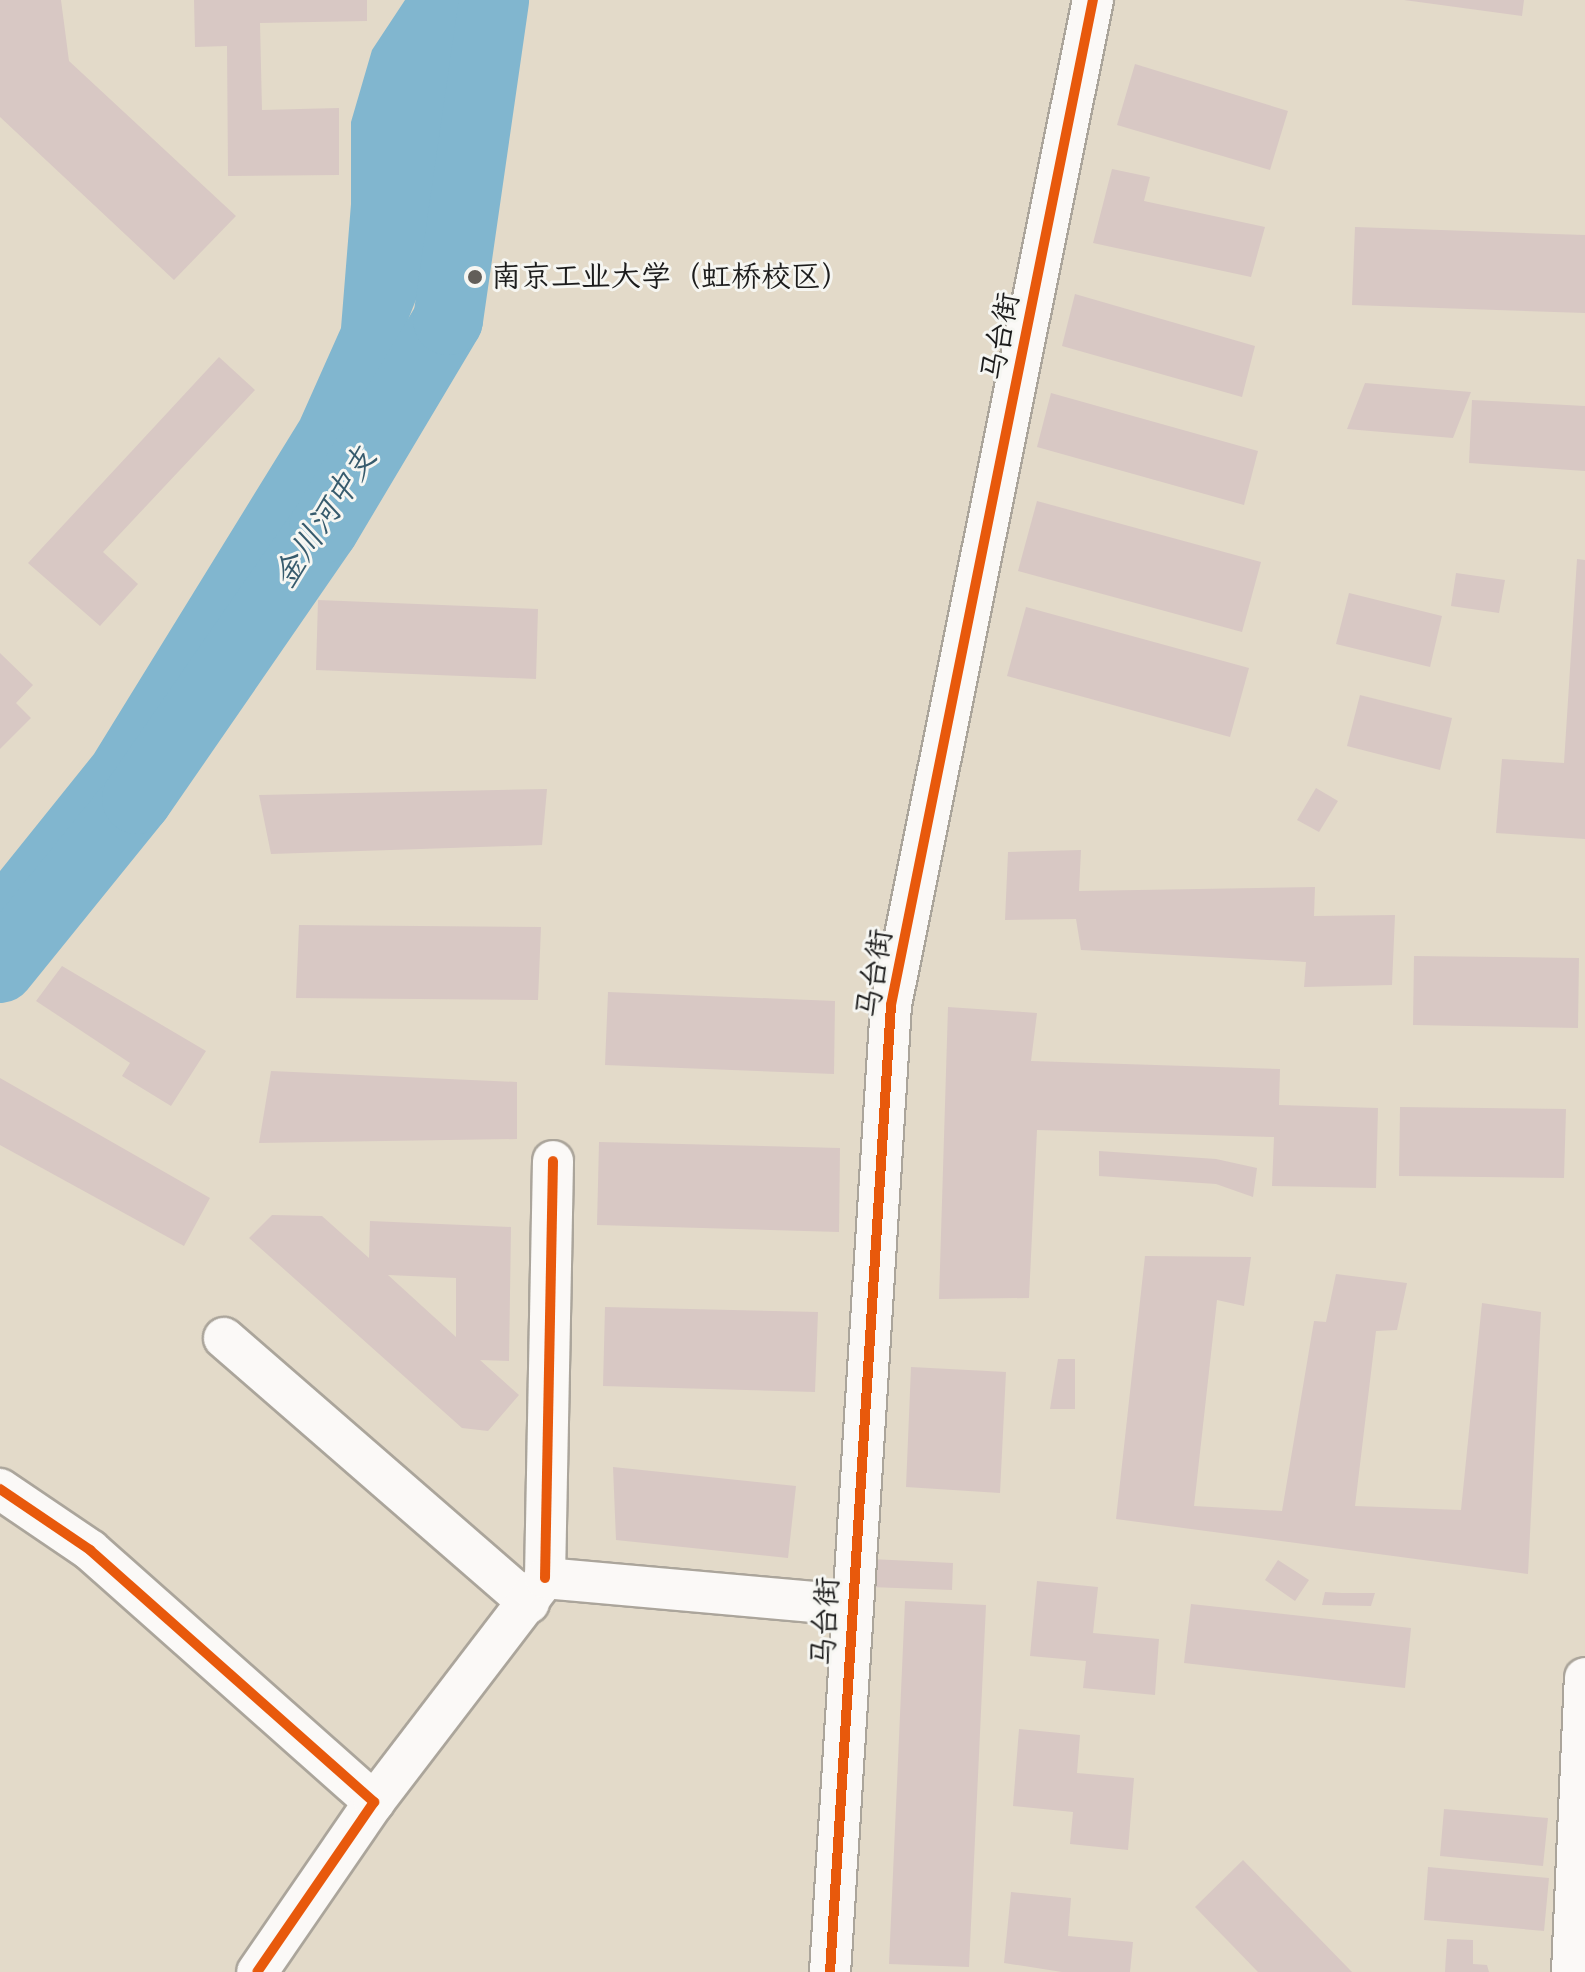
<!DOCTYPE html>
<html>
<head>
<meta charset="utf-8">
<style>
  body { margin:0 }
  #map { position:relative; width:1585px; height:1972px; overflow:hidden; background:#e3dac9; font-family:"Architects Daughter","LXGW WenKai TC",sans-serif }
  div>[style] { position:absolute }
  .water>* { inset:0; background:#81b6cf }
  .river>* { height:70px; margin:-35px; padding:0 35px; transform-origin:35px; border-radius:35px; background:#81b6cf }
  .building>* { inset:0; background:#d8c8c4 }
  .roads { filter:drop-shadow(2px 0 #aba59b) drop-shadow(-2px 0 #aba59b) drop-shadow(0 2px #aba59b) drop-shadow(0 -2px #aba59b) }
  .minor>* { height:40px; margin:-20px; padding:0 20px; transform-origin:20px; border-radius:20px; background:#fbf9f7 }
  .cycleway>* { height:10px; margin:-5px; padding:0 5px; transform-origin:5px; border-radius:5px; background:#e8590c }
  .dots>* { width:22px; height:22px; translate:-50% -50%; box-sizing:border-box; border:4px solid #f6f6f2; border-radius:50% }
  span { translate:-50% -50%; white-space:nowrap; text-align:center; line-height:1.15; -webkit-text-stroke:6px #f6f6f2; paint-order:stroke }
  .poi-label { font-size:30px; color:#1c1c1c }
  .left { translate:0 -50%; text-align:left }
  .street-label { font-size:30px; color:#1c1c1c }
  .water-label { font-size:32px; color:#375b6d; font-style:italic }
</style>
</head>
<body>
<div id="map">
  <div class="water">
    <i style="clip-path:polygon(405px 0,499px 0,474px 73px,445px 227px,392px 360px,157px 738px,0 939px,0 871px,94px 754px,300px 420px,341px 328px,351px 204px,351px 122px,372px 50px)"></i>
  </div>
  <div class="river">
    <i style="left:0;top:968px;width:218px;rotate:-51deg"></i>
    <i style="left:137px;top:799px;width:329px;rotate:-55.4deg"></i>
    <i style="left:324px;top:528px;width:242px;rotate:-59.2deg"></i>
    <i style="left:448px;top:320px;width:323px;rotate:-81.8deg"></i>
  </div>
  <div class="building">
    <i style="clip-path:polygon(0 0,61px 0,69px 61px,236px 216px,174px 280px,0 117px)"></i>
    <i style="clip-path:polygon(194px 0,367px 0,367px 21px,260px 23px,262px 110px,339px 108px,339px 175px,228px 176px,227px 46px,195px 47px)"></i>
    <i style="clip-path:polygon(1404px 0,1524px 0,1522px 16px)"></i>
    <i style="clip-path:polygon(1135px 64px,1288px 111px,1270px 170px,1117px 125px)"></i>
    <i style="clip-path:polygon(1112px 169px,1150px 177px,1144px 201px,1265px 227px,1251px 277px,1093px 243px)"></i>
    <i style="clip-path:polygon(1355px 227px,1585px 235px,1585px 313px,1352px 305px)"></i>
    <i style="clip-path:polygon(1075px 294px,1255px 346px,1242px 397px,1062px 346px)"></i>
    <i style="clip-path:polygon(219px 357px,255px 390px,103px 552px,138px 584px,100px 626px,28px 563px)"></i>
    <i style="clip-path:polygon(1365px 383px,1471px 392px,1453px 438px,1347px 429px)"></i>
    <i style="clip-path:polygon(1051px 393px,1258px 451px,1244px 505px,1037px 447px)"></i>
    <i style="clip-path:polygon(1472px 400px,1585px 406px,1585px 471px,1469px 463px)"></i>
    <i style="clip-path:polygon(1037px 501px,1261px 562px,1242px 632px,1018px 571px)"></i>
    <i style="clip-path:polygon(1577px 559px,1585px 560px,1585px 839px,1496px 833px,1502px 759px,1564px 763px)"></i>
    <i style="clip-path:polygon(1456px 573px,1505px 580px,1499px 613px,1451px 606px)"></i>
    <i style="clip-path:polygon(1349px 593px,1442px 616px,1430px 667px,1336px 644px)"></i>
    <i style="clip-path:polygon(318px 600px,538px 609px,536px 679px,316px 670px)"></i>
    <i style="clip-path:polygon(1026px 607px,1249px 668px,1230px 737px,1007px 676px)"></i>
    <i style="clip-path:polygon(0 653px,33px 685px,16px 703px,31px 718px,0 749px)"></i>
    <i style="clip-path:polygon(1360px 695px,1452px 718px,1440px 770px,1347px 746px)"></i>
    <i style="clip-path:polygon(1316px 788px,1338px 801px,1319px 832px,1297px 820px)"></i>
    <i style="clip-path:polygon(547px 789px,542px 845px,271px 854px,259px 795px)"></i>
    <i style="clip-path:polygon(1081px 850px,1079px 891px,1315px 887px,1314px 916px,1395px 915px,1392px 985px,1304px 987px,1306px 962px,1081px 950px,1076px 919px,1005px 920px,1008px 852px)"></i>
    <i style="clip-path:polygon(299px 925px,541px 927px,538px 1000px,296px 998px)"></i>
    <i style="clip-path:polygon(1414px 956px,1579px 958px,1578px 1028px,1413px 1025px)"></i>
    <i style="clip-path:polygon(62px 966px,206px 1051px,171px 1106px,122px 1076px,130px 1063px,36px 1001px)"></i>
    <i style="clip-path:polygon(608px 992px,835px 1001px,834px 1074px,605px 1065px)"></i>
    <i style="clip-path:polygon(948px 1007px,1037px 1013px,1031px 1061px,1280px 1069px,1279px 1105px,1378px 1108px,1376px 1188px,1272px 1186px,1274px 1137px,1037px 1130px,1029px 1298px,939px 1299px)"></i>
    <i style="clip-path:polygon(271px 1071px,517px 1082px,517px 1139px,259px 1143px)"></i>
    <i style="clip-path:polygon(0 1078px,210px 1198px,184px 1246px,0 1145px)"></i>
    <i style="clip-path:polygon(1400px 1107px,1566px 1109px,1564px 1178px,1399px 1176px)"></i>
    <i style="clip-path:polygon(599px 1142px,840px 1148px,839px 1232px,597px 1225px)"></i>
    <i style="clip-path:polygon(1099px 1151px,1216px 1159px,1257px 1168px,1253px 1197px,1216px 1184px,1099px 1176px)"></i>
    <i style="clip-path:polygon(evenodd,272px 1215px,322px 1216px,369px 1258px,370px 1221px,511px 1227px,509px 1361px,480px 1360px,519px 1395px,488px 1431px,462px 1428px,249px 1238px,272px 1215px,388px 1275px,456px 1278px,456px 1337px,388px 1275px)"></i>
    <i style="clip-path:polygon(1145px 1256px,1251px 1257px,1244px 1306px,1217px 1300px,1194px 1506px,1282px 1511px,1314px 1321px,1326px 1322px,1336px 1274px,1407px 1283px,1397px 1330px,1376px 1331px,1355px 1506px,1461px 1510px,1482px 1303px,1541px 1312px,1528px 1574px,1116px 1519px)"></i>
    <i style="clip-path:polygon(605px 1307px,818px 1312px,815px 1392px,603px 1386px)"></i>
    <i style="clip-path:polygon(1058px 1359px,1075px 1359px,1075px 1409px,1050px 1409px)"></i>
    <i style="clip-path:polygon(911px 1367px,1006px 1372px,1000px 1493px,906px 1487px)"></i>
    <i style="clip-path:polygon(613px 1467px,796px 1486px,788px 1558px,616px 1540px)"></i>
    <i style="clip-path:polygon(871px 1559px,953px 1563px,952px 1590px,870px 1587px)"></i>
    <i style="clip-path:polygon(1278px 1560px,1309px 1580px,1295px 1601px,1265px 1580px)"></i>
    <i style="clip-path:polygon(1037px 1581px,1098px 1587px,1093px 1633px,1159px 1639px,1155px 1695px,1083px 1688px,1086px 1661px,1030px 1656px)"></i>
    <i style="clip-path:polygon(1325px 1592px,1342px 1593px,1375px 1593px,1371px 1606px,1322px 1605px)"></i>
    <i style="clip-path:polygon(905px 1601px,986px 1605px,969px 1967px,889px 1964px)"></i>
    <i style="clip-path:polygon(1191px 1604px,1411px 1628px,1405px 1688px,1184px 1663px)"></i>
    <i style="clip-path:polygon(1019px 1729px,1080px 1735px,1077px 1773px,1134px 1778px,1128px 1850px,1070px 1844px,1073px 1812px,1013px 1806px)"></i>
    <i style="clip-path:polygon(1444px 1809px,1548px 1818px,1543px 1866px,1440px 1856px)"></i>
    <i style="clip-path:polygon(1243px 1860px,1352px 1972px,1258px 1972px,1195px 1907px)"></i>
    <i style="clip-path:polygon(1428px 1867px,1549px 1878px,1544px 1931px,1424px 1920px)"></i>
    <i style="clip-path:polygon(1011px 1892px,1071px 1898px,1068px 1936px,1133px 1942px,1130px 1972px,1062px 1972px,1004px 1963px)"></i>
    <i style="clip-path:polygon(1447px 1939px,1473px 1940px,1473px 1964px,1487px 1965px,1489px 1972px,1445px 1972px)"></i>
  </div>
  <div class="roads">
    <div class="minor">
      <i style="left:224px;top:1338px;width:404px;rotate:41deg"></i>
      <i style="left:0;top:1489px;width:109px;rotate:34.1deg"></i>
      <i style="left:90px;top:1550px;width:380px;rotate:41.6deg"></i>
      <i style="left:374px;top:1802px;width:206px;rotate:124.5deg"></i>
      <i style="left:545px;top:1578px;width:417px;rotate:-88.9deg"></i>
      <i style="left:374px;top:1802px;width:282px;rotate:-52.6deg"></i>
      <i style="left:545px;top:1578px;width:306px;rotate:5.1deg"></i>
      <i style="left:830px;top:1972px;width:969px;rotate:-86.39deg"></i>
      <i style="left:891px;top:1005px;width:1025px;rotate:-78.64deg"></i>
      <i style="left:1572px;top:1972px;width:294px;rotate:-87.5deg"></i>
    </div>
  </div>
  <div class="cycleway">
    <i style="left:0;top:1489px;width:109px;rotate:34.1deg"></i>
    <i style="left:90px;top:1550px;width:380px;rotate:41.6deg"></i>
    <i style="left:374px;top:1802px;width:206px;rotate:124.5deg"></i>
    <i style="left:545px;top:1578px;width:417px;rotate:-88.9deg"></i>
    <i style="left:830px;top:1972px;width:969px;rotate:-86.39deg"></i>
    <i style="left:891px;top:1005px;width:1025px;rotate:-78.64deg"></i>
  </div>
  <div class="dots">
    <i style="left:475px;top:277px;background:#625e59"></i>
  </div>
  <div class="poi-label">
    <span class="left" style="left:491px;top:277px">南京工业大学（虹桥校区）</span>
  </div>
  <div class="street-label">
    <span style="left:1001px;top:337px;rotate:-79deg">马台街</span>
    <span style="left:875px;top:974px;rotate:-81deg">马台街</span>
    <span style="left:826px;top:1622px;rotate:-87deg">马台街</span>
  </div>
  <div class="water-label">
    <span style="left:326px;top:518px;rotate:-57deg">金川河中支</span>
  </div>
</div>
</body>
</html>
